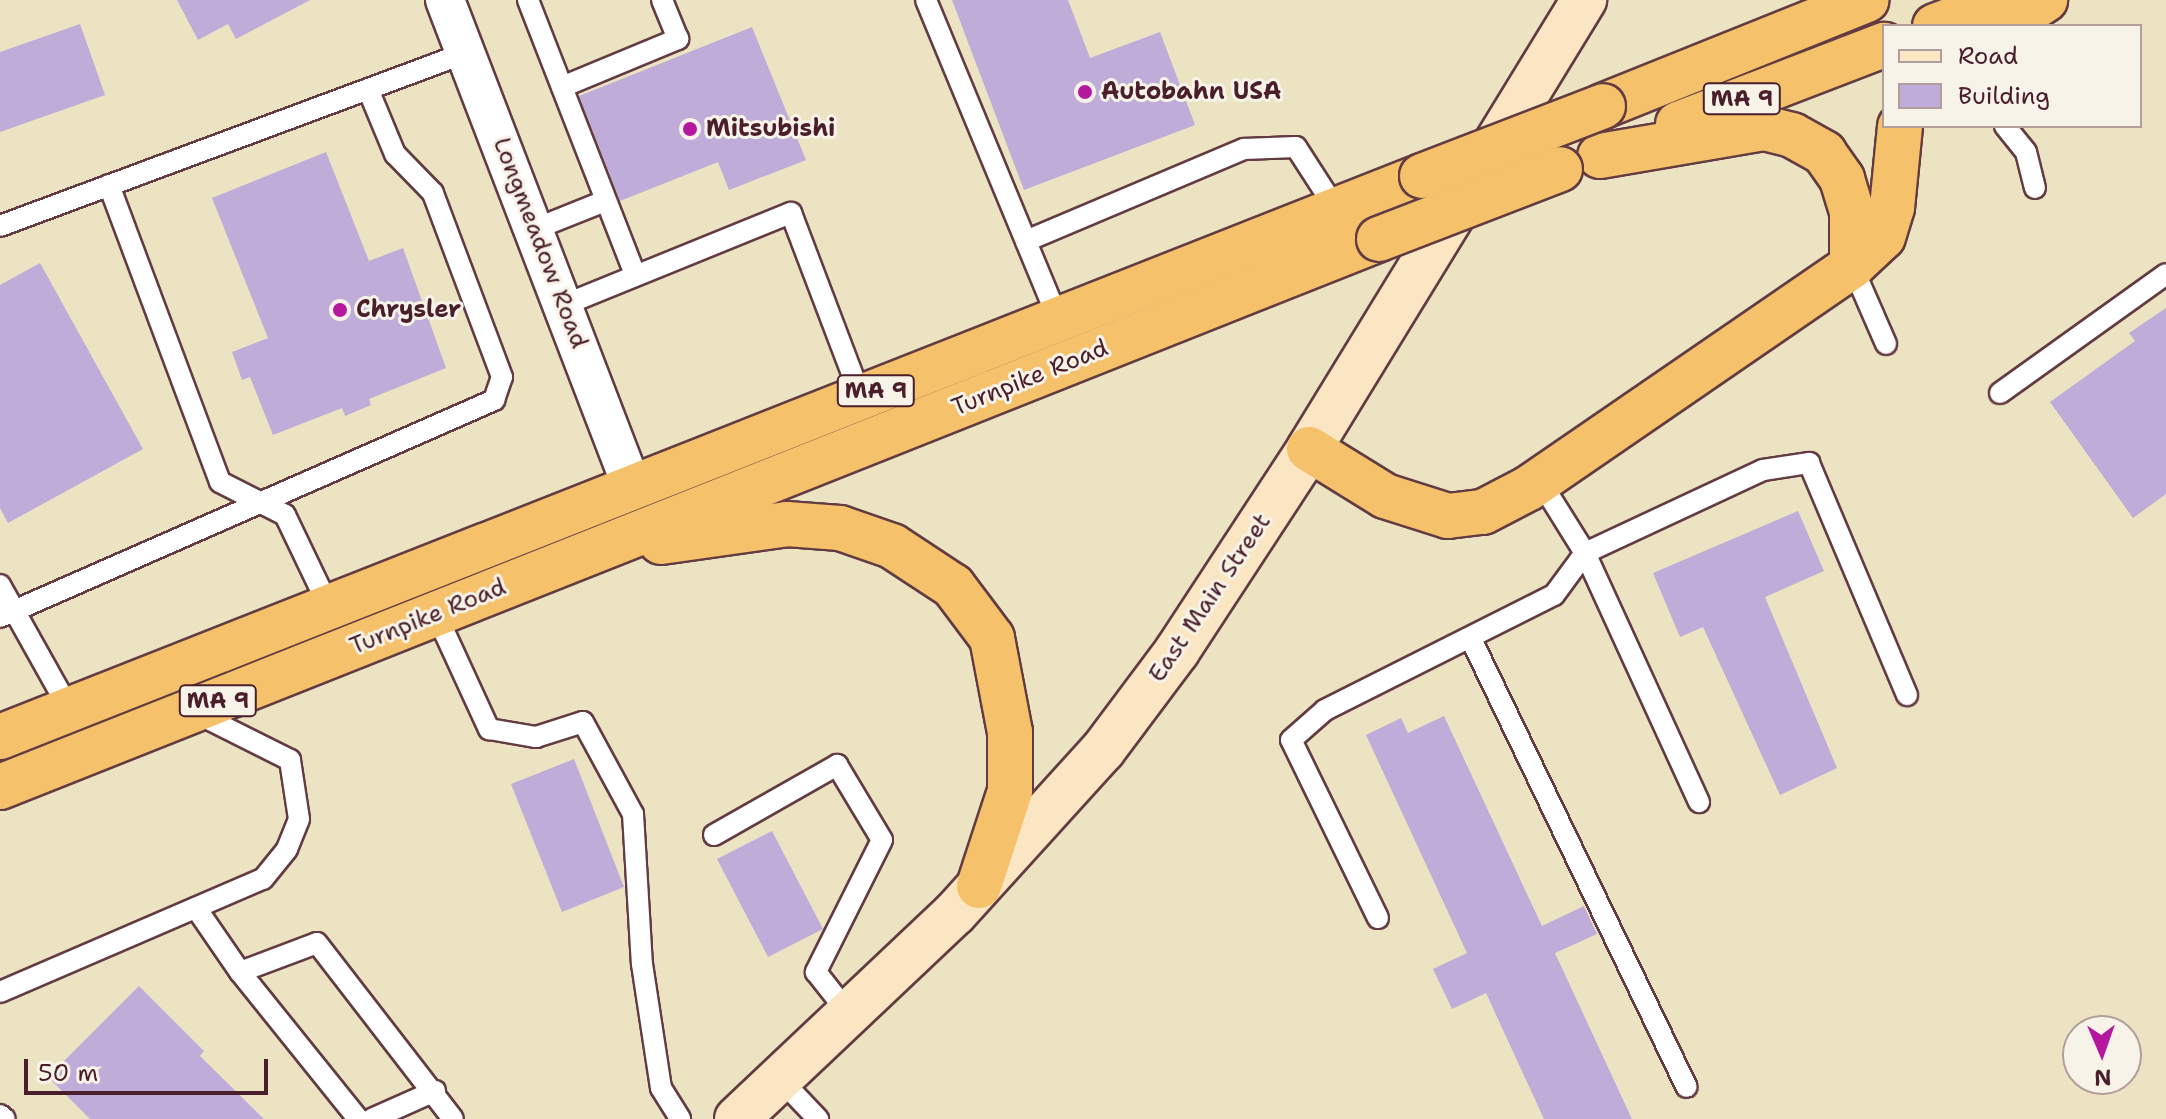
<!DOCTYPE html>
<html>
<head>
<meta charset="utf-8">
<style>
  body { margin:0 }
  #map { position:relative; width:2166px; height:1119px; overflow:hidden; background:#ece3c3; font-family:"Shantell Sans",sans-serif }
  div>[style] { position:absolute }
  .building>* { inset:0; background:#c0acd8 }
  .roads { filter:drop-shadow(2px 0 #623c42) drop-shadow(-2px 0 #623c42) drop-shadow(0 2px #623c42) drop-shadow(0 -2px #623c42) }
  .service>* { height:20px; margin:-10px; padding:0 10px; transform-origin:10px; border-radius:10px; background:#fff }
  .minor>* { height:38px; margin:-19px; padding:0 19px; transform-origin:19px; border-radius:19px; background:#fff }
  .secondary>* { height:44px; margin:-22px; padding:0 22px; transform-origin:22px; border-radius:22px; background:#fbe6c4 }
  .trunk>* { height:44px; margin:-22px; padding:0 22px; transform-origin:22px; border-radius:22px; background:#f5c16b }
  .bridges { filter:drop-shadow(2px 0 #623c42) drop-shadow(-2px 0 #623c42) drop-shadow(0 2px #623c42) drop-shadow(0 -2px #623c42) }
  .trunk-bridge>* { height:44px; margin:-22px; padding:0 22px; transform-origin:22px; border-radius:22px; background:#f5c16b }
  .dots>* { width:22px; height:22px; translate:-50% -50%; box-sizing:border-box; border:4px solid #f7f3e8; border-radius:50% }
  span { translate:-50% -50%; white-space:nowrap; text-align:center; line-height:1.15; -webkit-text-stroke:6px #f7f3e8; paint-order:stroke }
  .shield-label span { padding:2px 6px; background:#f7f3e8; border:2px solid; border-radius:6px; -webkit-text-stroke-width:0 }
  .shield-label { font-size:22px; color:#4a1f2b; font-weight:700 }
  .poi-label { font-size:24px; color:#4a1f2b; font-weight:700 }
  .left { translate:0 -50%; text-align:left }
  .street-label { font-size:24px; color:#4a1f2b }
  .legend { position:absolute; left:1882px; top:24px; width:260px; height:104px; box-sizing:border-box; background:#f7f3e8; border:2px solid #b29e9c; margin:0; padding:10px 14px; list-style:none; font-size:24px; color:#4a1f2b }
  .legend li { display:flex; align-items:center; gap:16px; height:40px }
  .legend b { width:40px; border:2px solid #b29e9c }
  .north { position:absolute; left:2062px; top:1015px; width:80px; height:80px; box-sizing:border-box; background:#f7f3e8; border:2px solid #b29e9c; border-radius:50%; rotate:178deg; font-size:22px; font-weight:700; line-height:32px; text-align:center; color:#4a1f2b }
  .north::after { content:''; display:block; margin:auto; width:28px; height:36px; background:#b5179e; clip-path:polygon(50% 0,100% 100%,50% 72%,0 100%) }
  .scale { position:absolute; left:24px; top:1059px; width:244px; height:36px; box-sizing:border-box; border:4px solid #4a1f2b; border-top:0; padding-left:10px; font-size:24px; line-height:28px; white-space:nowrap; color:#4a1f2b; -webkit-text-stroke:6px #f7f3e8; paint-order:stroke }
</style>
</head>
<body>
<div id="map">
  <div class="building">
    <i style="clip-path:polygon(177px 0,310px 0,236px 39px,228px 24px,198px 40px)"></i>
    <i style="clip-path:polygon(952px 0,1068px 0,1090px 58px,1160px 32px,1195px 125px,1024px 190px)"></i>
    <i style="clip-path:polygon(80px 24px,105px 95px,0 132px,0 52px)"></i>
    <i style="clip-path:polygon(752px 27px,806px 160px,729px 190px,718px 162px,620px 201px,579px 96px)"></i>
    <i style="clip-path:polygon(326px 152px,369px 261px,403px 248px,446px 368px,369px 399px,371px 405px,345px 416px,342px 408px,273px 435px,250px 377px,242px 380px,232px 352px,268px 338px,212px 198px)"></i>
    <i style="clip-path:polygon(40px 263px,143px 449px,8px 523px,0 508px,0 285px)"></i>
    <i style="clip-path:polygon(2166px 308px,2166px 494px,2133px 518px,2050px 402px,2135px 341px,2129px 333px)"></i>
    <i style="clip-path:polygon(1798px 511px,1824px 571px,1765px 597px,1837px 768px,1780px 795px,1703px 627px,1680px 637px,1653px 573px)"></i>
    <i style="clip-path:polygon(1444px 716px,1542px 926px,1584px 906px,1597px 934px,1555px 953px,1632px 1119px,1544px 1119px,1486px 993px,1452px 1009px,1433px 969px,1467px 953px,1366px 735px,1401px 718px,1408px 733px)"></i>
    <i style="clip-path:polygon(574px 759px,624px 887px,562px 912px,511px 784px)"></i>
    <i style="clip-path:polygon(772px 831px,823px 929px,768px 957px,717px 859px)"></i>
    <i style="clip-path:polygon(139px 986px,204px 1051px,200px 1056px,264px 1119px,90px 1119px,48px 1077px)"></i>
  </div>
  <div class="roads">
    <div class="service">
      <i style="left:528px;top:0;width:294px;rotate:68.7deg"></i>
      <i style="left:926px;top:0;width:345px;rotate:67.5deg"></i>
      <i style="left:562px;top:87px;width:126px;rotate:-22.5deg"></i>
      <i style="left:678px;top:39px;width:42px;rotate:-112.3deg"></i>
      <i style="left:2005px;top:126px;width:33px;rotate:51deg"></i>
      <i style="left:2026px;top:152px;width:37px;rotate:76deg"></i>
      <i style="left:109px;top:185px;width:317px;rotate:69.5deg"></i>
      <i style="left:220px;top:482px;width:73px;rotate:26.9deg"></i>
      <i style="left:285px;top:515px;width:102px;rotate:64.4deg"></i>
      <i style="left:0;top:226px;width:497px;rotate:-20.4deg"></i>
      <i style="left:535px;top:229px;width:75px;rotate:-21.8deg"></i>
      <i style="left:1026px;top:241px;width:237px;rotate:-22.9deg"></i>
      <i style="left:1244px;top:149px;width:52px;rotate:-2.2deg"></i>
      <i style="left:1296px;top:147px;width:74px;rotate:57.2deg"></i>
      <i style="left:1852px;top:266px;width:85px;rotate:66.4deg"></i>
      <i style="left:564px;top:305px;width:245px;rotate:-22.1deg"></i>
      <i style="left:791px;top:213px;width:197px;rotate:69.2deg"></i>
      <i style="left:2000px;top:393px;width:204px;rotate:-35.6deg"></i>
      <i style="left:1540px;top:481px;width:85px;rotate:58deg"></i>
      <i style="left:1585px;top:553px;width:196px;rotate:-25deg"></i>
      <i style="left:1763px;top:470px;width:47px;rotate:-8.7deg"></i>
      <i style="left:1809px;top:463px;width:252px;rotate:67.1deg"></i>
      <i style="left:0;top:585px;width:143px;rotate:60.8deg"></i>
      <i style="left:436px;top:614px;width:127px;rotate:65.3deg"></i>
      <i style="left:489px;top:729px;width:48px;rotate:9.7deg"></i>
      <i style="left:536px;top:737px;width:49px;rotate:-17.7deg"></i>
      <i style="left:583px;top:722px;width:105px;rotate:61.5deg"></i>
      <i style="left:633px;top:814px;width:150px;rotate:86.6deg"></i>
      <i style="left:642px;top:964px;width:125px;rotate:81.3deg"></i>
      <i style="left:661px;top:1088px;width:36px;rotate:58deg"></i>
      <i style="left:0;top:617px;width:540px;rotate:-23.71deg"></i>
      <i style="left:494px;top:400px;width:24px;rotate:-71deg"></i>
      <i style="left:502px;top:377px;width:197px;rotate:-110.6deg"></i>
      <i style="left:433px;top:193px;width:54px;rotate:-134.3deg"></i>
      <i style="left:395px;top:154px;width:70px;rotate:-112.6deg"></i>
      <i style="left:1471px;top:639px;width:497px;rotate:64.3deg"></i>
      <i style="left:714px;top:835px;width:142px;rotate:-29.6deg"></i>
      <i style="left:837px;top:765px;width:87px;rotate:59deg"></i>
      <i style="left:882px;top:840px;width:148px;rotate:116.6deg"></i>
      <i style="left:816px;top:972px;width:53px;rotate:51.8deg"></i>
      <i style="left:196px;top:908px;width:78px;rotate:55.5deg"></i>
      <i style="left:240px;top:972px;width:82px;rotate:-20.6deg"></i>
      <i style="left:317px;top:943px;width:222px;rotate:52.3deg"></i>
      <i style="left:1378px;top:918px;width:198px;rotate:-116deg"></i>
      <i style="left:1291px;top:740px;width:45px;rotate:-41.4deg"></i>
      <i style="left:1325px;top:710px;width:256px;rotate:-26.7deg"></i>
      <i style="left:1554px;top:595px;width:52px;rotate:-53.6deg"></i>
      <i style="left:1585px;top:553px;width:274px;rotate:65.4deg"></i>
      <i style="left:240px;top:972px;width:189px;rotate:51.2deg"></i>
      <i style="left:0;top:992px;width:286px;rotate:-23.3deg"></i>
      <i style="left:263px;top:879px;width:38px;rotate:-51deg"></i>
      <i style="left:287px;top:849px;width:32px;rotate:-68deg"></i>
      <i style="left:299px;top:819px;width:60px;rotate:-98.7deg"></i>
      <i style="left:290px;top:760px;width:107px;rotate:-153.4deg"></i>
      <i style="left:781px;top:1080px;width:54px;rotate:46.5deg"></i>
      <i style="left:0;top:1115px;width:6px;rotate:39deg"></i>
      <i style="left:372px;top:1119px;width:69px;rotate:-24deg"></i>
    </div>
    <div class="minor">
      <i style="left:445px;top:0;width:522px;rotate:68.99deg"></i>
    </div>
    <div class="secondary">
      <i style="left:737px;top:1119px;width:300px;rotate:-43.4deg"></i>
      <i style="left:955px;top:913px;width:220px;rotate:-47.8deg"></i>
      <i style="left:1103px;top:750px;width:124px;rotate:-53.2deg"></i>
      <i style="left:1177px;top:651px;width:241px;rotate:-56.8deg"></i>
      <i style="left:1309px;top:449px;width:527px;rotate:-58.51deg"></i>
    </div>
    <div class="trunk">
      <i style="left:1935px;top:26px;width:74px;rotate:-20.6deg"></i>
      <i style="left:2005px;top:26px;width:48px;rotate:-33deg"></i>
      <i style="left:1603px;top:106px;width:284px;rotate:-21.9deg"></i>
      <i style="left:1678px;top:124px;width:221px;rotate:-21deg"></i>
      <i style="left:1600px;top:156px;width:166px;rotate:-9.7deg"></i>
      <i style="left:1764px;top:128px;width:29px;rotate:14deg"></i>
      <i style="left:1792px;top:135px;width:37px;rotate:29deg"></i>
      <i style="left:1824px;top:153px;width:32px;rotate:55deg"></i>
      <i style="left:1842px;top:179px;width:34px;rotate:73deg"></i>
      <i style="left:1852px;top:211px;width:55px;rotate:90deg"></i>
      <i style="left:1309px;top:449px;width:89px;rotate:31.7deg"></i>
      <i style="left:1385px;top:496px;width:66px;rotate:17.6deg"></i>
      <i style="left:1448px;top:516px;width:35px;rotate:-7deg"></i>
      <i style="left:1483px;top:512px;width:52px;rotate:-27.6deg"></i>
      <i style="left:1529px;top:488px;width:392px;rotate:-34.5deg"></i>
      <i style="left:1852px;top:266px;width:42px;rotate:-43.1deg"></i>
      <i style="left:1883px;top:237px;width:30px;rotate:-73deg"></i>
      <i style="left:1892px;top:208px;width:82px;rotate:-84.4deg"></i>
      <i style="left:661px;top:542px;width:127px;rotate:-8.1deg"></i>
      <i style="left:787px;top:524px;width:53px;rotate:4.3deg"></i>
      <i style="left:840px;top:528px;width:55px;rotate:19.1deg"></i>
      <i style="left:892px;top:546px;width:73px;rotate:33.3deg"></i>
      <i style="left:953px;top:586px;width:65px;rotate:53.1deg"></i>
      <i style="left:992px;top:638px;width:96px;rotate:79.2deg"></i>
      <i style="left:1010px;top:732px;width:59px;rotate:90deg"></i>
      <i style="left:1010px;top:791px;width:100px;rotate:108.1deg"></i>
      <i style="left:0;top:737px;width:1529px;rotate:-21.53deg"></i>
      <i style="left:0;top:787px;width:1484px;rotate:-21.67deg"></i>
    </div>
  </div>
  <div class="bridges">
    <div class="trunk-bridge">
      <i style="left:1422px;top:176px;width:194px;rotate:-21.1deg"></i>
      <i style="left:1379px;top:239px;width:194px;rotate:-21.1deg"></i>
    </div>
  </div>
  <div class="dots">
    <i style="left:1085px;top:92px;background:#b5179e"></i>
    <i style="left:690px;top:129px;background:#b5179e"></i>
    <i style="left:340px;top:310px;background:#b5179e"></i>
  </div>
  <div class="shield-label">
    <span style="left:1742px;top:99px">MA 9</span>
    <span style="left:876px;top:391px">MA 9</span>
    <span style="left:218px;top:701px">MA 9</span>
  </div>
  <div class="poi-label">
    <span class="left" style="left:1101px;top:92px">Autobahn USA</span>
    <span class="left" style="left:706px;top:129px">Mitsubishi</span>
    <span class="left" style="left:356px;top:310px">Chrysler</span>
  </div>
  <div class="street-label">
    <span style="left:540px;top:243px;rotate:69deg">Longmeadow Road</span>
    <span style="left:1030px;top:378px;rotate:-22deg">Turnpike Road</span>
    <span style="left:1210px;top:598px;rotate:-56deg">East Main Street</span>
    <span style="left:428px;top:617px;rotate:-22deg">Turnpike Road</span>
  </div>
  <ul class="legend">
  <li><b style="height:10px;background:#fbe6c4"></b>Road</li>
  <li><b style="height:22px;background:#c0acd8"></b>Building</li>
  </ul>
  <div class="north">N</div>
  <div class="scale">50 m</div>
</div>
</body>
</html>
